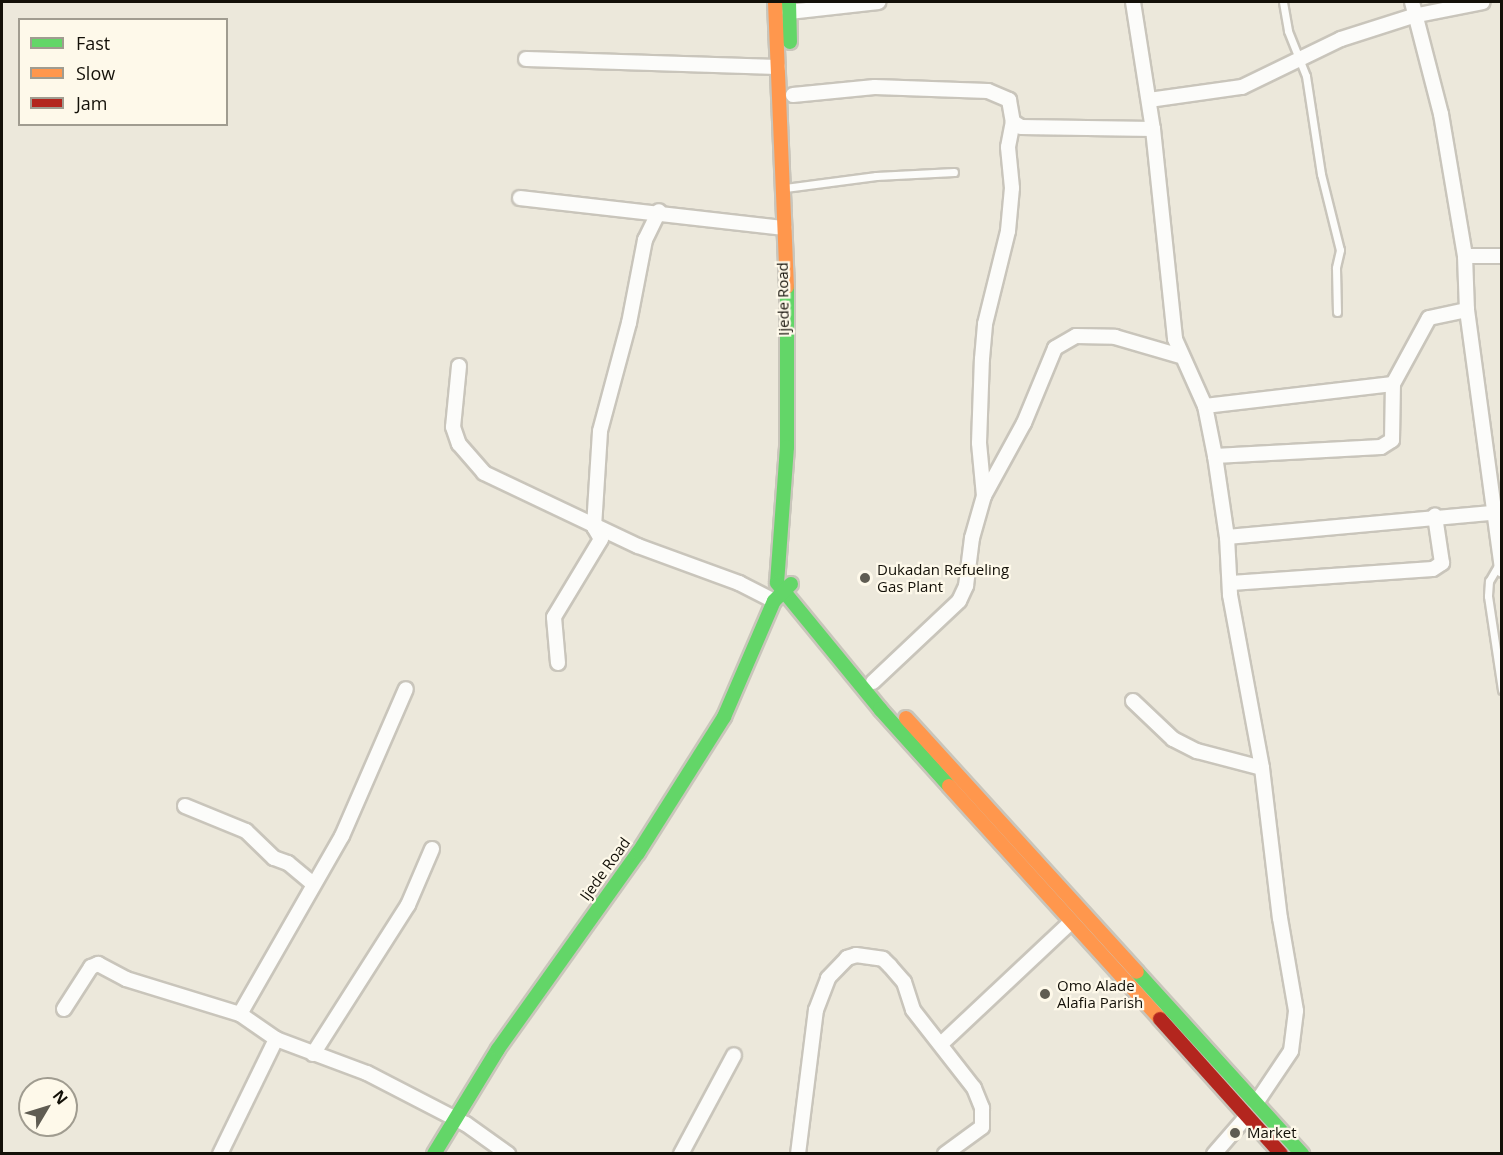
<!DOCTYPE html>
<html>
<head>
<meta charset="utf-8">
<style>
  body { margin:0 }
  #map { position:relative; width:1503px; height:1155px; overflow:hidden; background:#ece8db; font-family:"Open Sans",sans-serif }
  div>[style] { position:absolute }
  .roads { filter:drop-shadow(2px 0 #c9c5bb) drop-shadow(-2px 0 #c9c5bb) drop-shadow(0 2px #c9c5bb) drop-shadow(0 -2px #c9c5bb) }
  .lane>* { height:7px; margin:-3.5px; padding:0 3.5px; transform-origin:3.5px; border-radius:3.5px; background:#fcfcfa }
  .street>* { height:14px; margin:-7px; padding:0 7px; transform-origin:7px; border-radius:7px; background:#fcfcfa }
  .fast>* { height:14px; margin:-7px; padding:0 7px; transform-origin:7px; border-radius:7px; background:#63d668 }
  .slow>* { height:14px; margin:-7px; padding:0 7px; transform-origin:7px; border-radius:7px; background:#ff974d }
  .jam>* { height:14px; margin:-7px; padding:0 7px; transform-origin:7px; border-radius:7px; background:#b3261e }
  .dots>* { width:16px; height:16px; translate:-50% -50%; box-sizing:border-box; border:3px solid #fef9ea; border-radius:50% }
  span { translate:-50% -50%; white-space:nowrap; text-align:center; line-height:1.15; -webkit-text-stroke:4.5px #fef9ea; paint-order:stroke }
  .street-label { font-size:15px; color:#131008 }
  .poi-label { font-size:15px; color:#131008 }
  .left { translate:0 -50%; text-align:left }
  .frame { position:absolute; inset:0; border:3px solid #131008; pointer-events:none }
  .legend { position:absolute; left:18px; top:18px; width:210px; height:108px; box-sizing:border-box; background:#fef9ea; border:2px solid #a09c90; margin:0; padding:8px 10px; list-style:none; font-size:18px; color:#131008 }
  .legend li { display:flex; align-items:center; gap:12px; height:30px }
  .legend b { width:30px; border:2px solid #a09c90 }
  .north { position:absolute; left:18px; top:1077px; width:60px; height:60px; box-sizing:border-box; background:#fef9ea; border:2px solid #a09c90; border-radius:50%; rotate:52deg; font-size:16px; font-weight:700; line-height:24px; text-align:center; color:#131008 }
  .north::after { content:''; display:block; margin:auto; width:21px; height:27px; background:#5f5c52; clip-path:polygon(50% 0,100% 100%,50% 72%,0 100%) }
</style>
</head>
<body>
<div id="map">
  <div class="roads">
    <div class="lane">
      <i style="left:1283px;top:2px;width:29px;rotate:80deg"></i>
      <i style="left:1288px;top:31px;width:48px;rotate:68.2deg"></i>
      <i style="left:1306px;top:76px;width:99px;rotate:81.3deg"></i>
      <i style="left:1321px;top:174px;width:78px;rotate:76deg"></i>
      <i style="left:1340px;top:250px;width:18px;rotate:103deg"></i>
      <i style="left:1336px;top:268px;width:44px;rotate:88.7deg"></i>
      <i style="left:785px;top:188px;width:92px;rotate:-7.5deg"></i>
      <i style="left:876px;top:176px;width:78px;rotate:-2.9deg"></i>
      <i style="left:1499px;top:564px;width:20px;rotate:120deg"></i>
      <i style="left:1489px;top:581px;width:15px;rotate:94deg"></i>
      <i style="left:1488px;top:596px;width:95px;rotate:81.5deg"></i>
    </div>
    <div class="street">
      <i style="left:1133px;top:2px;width:129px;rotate:81.1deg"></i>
      <i style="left:1153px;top:129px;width:211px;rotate:84deg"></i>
      <i style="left:1175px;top:339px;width:73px;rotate:65.9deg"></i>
      <i style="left:1205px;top:406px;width:51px;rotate:78.7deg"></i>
      <i style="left:1215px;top:456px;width:82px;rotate:81.6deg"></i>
      <i style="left:1227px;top:537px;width:58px;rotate:87deg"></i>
      <i style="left:1230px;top:595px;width:176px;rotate:79.5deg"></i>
      <i style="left:1262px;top:768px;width:151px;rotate:83.2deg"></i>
      <i style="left:1280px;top:918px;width:94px;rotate:80.2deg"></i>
      <i style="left:1296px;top:1011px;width:40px;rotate:97.1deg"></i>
      <i style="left:1291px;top:1051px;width:63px;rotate:123.9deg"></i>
      <i style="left:1412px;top:2px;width:116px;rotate:75.5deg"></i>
      <i style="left:1441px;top:114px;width:144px;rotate:80.4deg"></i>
      <i style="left:1465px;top:256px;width:54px;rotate:87.9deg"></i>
      <i style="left:1467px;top:310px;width:262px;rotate:82.3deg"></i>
      <i style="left:789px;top:12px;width:90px;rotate:-6.4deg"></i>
      <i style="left:526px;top:59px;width:252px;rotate:1.8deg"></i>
      <i style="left:793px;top:95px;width:82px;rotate:-5.6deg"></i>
      <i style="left:875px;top:87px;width:113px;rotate:2deg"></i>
      <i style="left:988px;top:91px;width:23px;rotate:23deg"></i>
      <i style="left:1009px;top:100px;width:22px;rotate:80deg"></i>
      <i style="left:1013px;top:122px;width:9px;rotate:32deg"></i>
      <i style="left:1021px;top:127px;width:132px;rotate:0.9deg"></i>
      <i style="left:1149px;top:100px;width:94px;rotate:-8deg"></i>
      <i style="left:1242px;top:87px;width:110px;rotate:-25.9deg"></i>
      <i style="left:1341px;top:39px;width:76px;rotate:-17.7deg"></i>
      <i style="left:1413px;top:16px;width:71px;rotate:-11.3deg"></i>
      <i style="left:520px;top:198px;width:266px;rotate:6.5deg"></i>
      <i style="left:1465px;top:256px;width:37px"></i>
      <i style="left:459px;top:366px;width:61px;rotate:95.6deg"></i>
      <i style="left:453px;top:427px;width:18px;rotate:71deg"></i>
      <i style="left:459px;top:444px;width:38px;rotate:49deg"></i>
      <i style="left:484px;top:473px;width:170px;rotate:25.4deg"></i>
      <i style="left:638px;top:546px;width:108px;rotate:20.1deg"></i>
      <i style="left:739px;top:583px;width:39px;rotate:27deg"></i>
      <i style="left:1205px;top:406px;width:189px;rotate:-6.7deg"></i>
      <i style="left:1393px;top:384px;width:75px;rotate:-61.4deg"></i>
      <i style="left:1429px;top:318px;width:39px;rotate:-12deg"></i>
      <i style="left:1215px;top:456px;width:166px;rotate:-3.1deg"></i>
      <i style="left:1381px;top:447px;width:13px;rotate:-32deg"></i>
      <i style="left:1392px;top:440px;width:56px;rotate:-89deg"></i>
      <i style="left:984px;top:496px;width:53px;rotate:-95.4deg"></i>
      <i style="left:979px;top:443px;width:84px;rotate:-88deg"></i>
      <i style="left:982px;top:359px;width:35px;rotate:-85deg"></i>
      <i style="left:985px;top:324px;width:96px;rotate:-76.1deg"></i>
      <i style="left:1008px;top:231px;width:43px;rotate:-84.7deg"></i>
      <i style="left:1012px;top:188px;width:41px;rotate:-95.6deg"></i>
      <i style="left:1008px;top:147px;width:25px;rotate:-79deg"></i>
      <i style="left:1227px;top:537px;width:266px;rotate:-5.2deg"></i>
      <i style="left:1231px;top:583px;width:202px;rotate:-4deg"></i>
      <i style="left:1433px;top:569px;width:11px;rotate:-34deg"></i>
      <i style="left:1442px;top:563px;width:48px;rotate:-98.5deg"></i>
      <i style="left:558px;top:663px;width:46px;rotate:-95deg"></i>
      <i style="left:554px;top:617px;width:91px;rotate:-58.9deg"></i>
      <i style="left:601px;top:539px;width:14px;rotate:-120deg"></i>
      <i style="left:594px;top:527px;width:96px;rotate:-86.4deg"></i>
      <i style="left:600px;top:431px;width:112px;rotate:-75deg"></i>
      <i style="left:629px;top:323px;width:85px;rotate:-79.1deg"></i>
      <i style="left:645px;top:240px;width:32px;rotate:-64deg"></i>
      <i style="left:873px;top:682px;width:118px;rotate:-43.3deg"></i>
      <i style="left:959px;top:601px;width:17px;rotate:-65deg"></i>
      <i style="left:966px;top:586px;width:48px;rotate:-82.9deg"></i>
      <i style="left:972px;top:538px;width:44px;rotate:-74.1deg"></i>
      <i style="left:984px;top:496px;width:83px;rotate:-61.3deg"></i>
      <i style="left:1024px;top:423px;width:81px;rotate:-67.5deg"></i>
      <i style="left:1055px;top:348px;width:24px;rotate:-30deg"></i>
      <i style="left:1076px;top:336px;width:39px;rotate:1deg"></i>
      <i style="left:1115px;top:337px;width:68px;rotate:16.3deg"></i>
      <i style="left:1133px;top:701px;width:55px;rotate:43.5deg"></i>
      <i style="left:1173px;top:739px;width:27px;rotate:27deg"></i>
      <i style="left:1197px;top:751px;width:67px;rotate:14.7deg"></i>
      <i style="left:185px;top:806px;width:66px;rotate:22.3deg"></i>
      <i style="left:246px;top:831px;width:39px;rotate:44deg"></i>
      <i style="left:274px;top:858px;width:15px;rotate:20deg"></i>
      <i style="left:288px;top:863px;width:33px;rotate:40deg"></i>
      <i style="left:64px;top:1009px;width:50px;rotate:-57.3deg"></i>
      <i style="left:91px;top:967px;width:8px;rotate:-23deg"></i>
      <i style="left:98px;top:964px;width:32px;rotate:28deg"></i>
      <i style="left:126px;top:979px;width:119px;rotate:17.1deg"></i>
      <i style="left:240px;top:1014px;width:44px;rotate:34.8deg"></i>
      <i style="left:276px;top:1039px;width:97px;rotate:20.5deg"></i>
      <i style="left:367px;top:1073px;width:111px;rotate:27.3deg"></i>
      <i style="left:466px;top:1124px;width:52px;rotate:35.5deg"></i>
      <i style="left:240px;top:1014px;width:205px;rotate:-60.2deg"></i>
      <i style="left:342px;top:836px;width:160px;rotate:-66.5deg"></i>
      <i style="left:942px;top:1043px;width:177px;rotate:-43.2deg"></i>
      <i style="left:313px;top:1054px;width:177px;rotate:-57.5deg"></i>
      <i style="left:408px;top:905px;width:61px;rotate:-66.8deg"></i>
      <i style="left:220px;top:1154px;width:128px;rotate:-64deg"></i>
      <i style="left:681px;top:1154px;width:112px;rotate:-61.8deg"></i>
      <i style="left:798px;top:1154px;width:145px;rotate:-82.9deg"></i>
      <i style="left:816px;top:1010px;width:34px;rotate:-69deg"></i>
      <i style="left:828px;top:978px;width:28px;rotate:-46deg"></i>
      <i style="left:847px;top:958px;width:9px;rotate:-18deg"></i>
      <i style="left:856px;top:955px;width:27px;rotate:8deg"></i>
      <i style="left:883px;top:959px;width:10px;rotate:45deg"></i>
      <i style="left:890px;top:966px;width:21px;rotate:49deg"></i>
      <i style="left:904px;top:982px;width:29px;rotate:72deg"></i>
      <i style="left:913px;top:1010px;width:99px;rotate:52deg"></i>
      <i style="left:974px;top:1088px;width:22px;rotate:68deg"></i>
      <i style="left:982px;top:1108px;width:19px;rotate:90deg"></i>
      <i style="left:982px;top:1127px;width:46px;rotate:143.9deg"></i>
      <i style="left:1214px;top:1154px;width:50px;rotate:-49deg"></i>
    </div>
    <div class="fast">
      <i style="left:789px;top:2px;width:40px;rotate:88.6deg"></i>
      <i style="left:787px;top:287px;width:160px;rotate:90deg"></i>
      <i style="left:787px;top:447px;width:136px;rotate:94.2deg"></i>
      <i style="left:777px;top:583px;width:163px;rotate:50.7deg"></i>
      <i style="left:880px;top:709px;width:103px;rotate:48.1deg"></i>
      <i style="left:1137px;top:972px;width:246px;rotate:47.8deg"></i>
      <i style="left:434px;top:1154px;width:123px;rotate:-58.6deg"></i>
      <i style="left:498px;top:1049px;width:241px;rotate:-54.5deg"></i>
      <i style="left:638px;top:853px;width:161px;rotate:-57.7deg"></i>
      <i style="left:724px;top:717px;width:126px;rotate:-66.7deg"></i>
      <i style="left:774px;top:601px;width:24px;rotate:-45deg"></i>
    </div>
    <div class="slow">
      <i style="left:775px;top:2px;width:285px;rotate:87.6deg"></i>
      <i style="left:906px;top:718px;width:343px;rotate:47.7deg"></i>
      <i style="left:949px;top:786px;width:314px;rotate:47.8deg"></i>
    </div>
    <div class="jam">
      <i style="left:1160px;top:1019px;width:181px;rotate:48.1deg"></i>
    </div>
  </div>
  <div class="dots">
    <i style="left:865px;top:578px;background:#5f5c52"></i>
    <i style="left:1045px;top:994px;background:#5f5c52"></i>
    <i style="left:1235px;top:1133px;background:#5f5c52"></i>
  </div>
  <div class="street-label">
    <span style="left:783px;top:299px;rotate:-91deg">Ijede Road</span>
    <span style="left:605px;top:869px;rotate:-54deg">Ijede Road</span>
  </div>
  <div class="poi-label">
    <span class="left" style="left:877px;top:578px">Dukadan Refueling<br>Gas Plant</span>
    <span class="left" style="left:1057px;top:994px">Omo Alade<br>Alafia Parish</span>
    <span class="left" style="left:1247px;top:1133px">Market</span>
  </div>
  <div class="frame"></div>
  <ul class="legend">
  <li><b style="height:8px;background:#63d668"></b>Fast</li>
  <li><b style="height:8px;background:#ff974d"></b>Slow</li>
  <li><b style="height:8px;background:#b3261e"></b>Jam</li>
  </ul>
  <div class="north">N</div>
</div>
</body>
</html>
